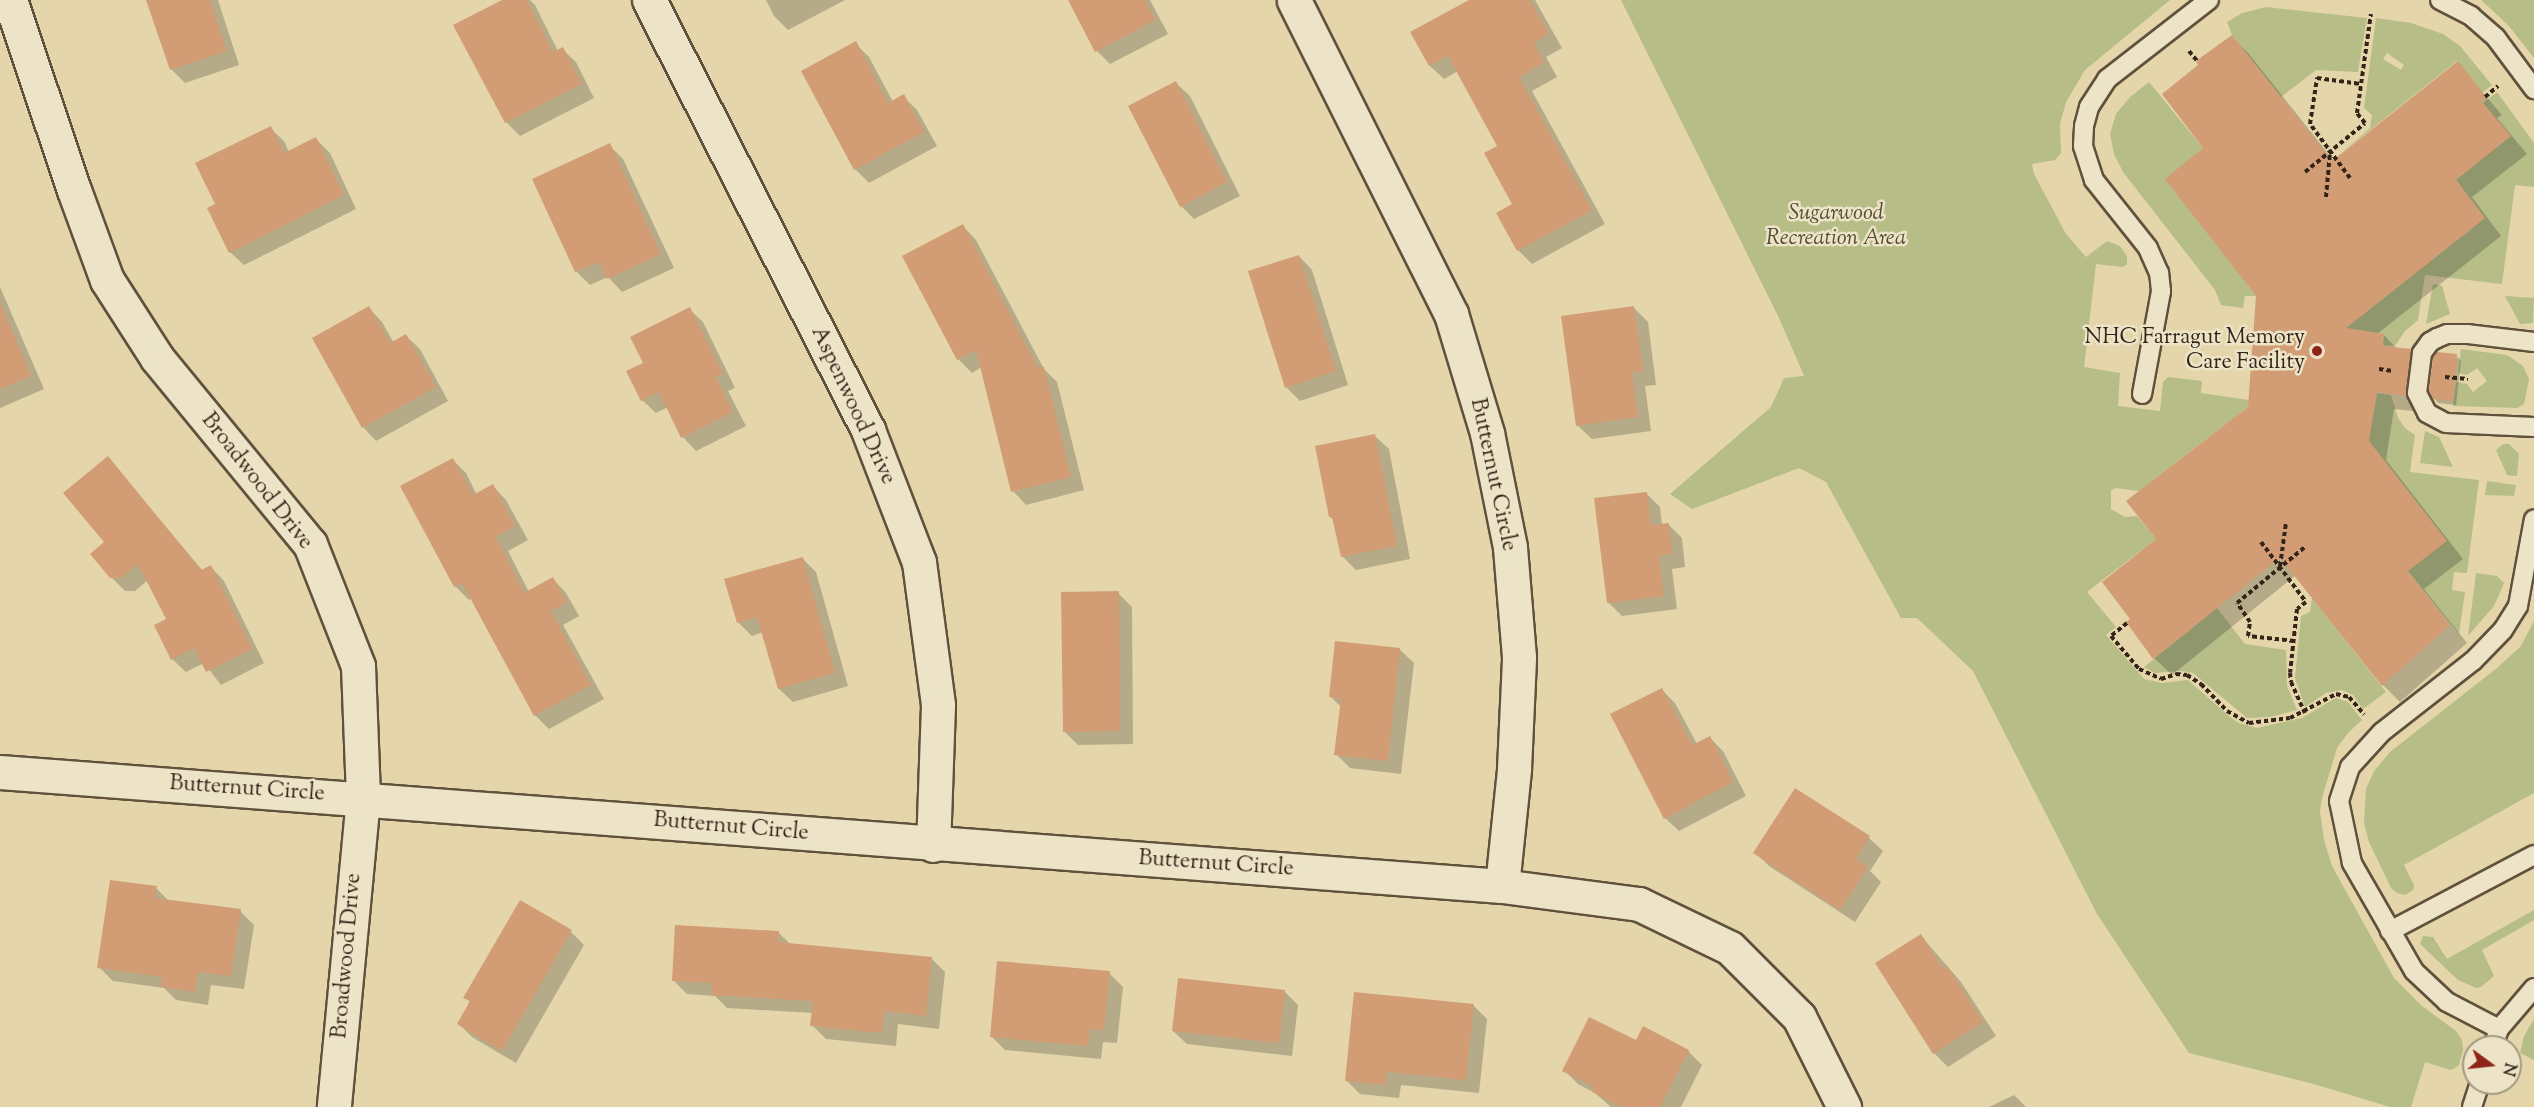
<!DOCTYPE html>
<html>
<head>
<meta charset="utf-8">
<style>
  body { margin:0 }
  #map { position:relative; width:2534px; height:1107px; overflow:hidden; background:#e4d6aa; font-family:"Sorts Mill Goudy",serif }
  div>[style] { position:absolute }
  .green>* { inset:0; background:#b6bd87 }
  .shadow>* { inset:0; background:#0003 }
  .building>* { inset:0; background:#d29c75 }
  .path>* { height:4px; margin-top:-2px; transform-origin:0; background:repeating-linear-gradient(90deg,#342518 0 4.5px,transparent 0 7.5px) }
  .roads { filter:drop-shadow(2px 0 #60513c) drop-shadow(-2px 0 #60513c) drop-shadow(0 2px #60513c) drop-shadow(0 -2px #60513c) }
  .lane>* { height:18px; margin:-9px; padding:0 9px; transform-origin:9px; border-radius:9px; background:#ede4c8 }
  .street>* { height:33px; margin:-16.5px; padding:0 16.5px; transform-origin:16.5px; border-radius:16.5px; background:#ede4c8 }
  .dots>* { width:16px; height:16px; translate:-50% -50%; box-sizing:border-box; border:3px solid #ede4c8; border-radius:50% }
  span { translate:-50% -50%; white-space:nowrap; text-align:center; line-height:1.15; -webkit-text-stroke:5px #ede4c8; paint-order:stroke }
  .park-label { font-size:22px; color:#544b34; font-style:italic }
  .poi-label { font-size:22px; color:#342518 }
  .right { translate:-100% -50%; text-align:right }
  .street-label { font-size:22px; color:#342518 }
  .north { position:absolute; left:2462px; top:1035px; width:60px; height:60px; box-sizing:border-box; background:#ede4c8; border:2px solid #a39882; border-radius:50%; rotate:105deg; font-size:16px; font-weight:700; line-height:24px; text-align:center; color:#342518 }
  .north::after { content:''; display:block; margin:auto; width:21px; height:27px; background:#8f2418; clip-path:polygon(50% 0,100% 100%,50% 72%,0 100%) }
</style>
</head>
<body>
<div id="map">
  <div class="green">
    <i style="clip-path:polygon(1621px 0,2170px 0,2085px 70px,2066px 102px,2060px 124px,2061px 153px,2055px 160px,2032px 164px,2034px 174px,2066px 234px,2086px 257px,2107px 241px,2120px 246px,2127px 256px,2127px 264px,2123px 267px,2096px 264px,2084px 367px,2120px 373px,2118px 406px,2160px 411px,2163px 382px,2168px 377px,2202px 381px,2201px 393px,2249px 400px,2248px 407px,2139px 491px,2115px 488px,2111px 491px,2111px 509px,2125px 517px,2137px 516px,2156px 539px,2087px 592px,2116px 627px,2106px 635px,2144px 679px,2162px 683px,2188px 680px,2230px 717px,2239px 723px,2257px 728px,2302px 718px,2336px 698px,2348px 702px,2362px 720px,2348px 733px,2337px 748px,2322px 798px,2320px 811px,2324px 840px,2332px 866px,2394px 978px,2422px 1006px,2456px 1031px,2462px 1040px,2463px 1050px,2459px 1065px,2455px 1068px,2451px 1070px,2425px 1062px,2411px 1107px,2390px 1107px,2314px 1084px,2189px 1053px,2097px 914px,1973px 671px,1917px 618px,1901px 618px,1826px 482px,1799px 468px,1692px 509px,1670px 494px,1771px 407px,1784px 378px,1804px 376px,1780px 320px)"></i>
    <i style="clip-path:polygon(2481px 0,2534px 0,2534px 58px,2509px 26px)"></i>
    <i style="clip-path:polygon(2266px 7px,2367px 18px,2358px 72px,2316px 70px,2280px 98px,2232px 35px,2227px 22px,2242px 13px)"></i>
    <i style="clip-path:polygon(evenodd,2376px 18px,2411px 23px,2443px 34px,2460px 46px,2492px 85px,2482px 93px,2457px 61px,2341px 153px,2370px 128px,2372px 115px,2364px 108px,2376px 18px,2387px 53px,2404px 65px,2401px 70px,2383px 59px,2387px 53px)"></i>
    <i style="clip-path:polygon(2149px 82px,2203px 148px,2166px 179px,2256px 296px,2245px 296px,2243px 308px,2221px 305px,2215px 290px,2123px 172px,2114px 154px,2110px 134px,2116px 114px,2130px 97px)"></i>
    <i style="clip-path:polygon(2497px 92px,2534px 143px,2534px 187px,2515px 185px,2502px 284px,2425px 275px,2418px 320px,2405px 331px,2395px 346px,2383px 345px,2384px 334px,2346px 328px,2485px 218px,2455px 179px,2510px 136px,2483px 103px)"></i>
    <i style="clip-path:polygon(2433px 284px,2442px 286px,2450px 314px,2426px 324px)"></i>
    <i style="clip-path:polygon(2505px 296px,2534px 298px,2533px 323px,2520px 324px)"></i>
    <i style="clip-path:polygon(2461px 349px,2507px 355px,2523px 366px,2529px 379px,2524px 404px,2517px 408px,2453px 406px,2456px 382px,2467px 384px,2473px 392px,2487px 381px,2477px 368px,2467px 375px,2458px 373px)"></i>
    <i style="clip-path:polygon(2377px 393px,2391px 395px,2398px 418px,2405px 428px,2415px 435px,2410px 472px,2479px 480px,2467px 573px,2454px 572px,2452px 590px,2465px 592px,2459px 634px,2408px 571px,2446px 540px,2337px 400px,2375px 405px)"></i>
    <i style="clip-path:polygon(2425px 431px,2439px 437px,2453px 467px,2420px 463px)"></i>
    <i style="clip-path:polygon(2503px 444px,2509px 444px,2519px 454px,2517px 476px,2507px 475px,2496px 450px)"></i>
    <i style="clip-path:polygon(2487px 481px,2516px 485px,2514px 496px,2485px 495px)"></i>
    <i style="clip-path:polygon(2476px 573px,2497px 576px,2504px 583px,2494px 606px,2468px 636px)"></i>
    <i style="clip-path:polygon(2312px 598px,2386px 692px,2363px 709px,2353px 695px,2342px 690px,2326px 693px,2305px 707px,2295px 678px,2301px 616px,2310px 612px)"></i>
    <i style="clip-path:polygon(2217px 608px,2245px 644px,2286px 650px,2287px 686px,2297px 710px,2270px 717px,2247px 718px,2193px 673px,2180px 671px,2155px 673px,2144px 667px)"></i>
    <i style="clip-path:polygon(2534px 621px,2534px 793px,2404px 865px,2414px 885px,2413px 890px,2405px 895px,2397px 893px,2391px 888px,2369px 842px,2364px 823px,2366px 789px,2374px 771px,2390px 752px,2497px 668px,2521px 646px)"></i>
    <i style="clip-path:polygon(2534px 910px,2534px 920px,2482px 950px,2494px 976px,2481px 987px,2476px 988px,2458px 980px,2420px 944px,2423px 936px,2433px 937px,2447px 959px)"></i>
    <i style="clip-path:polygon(2534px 1019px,2534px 1060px,2520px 1053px,2524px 1036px)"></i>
  </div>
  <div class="shadow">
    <i style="clip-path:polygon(148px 0,218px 0,239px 65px,185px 83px,171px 69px)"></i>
    <i style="clip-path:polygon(505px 0,530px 0,535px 5px,558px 51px,562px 49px,576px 62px,594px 98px,520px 136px,506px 122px)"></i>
    <i style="clip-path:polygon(766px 0,845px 0,788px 30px,774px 16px)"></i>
    <i style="clip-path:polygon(1070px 0,1150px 0,1168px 34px,1110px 64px,1097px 51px)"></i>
    <i style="clip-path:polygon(1472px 0,1535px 0,1562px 48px,1546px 57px,1557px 77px,1532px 91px,1605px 224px,1532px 264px,1518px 250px,1514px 205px,1499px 147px,1458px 71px,1444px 79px,1430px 66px,1412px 33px)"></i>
    <i style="clip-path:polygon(2232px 37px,2249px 54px,2334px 161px,2457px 63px,2502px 115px,2497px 118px,2527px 154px,2472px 197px,2501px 236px,2377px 334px,2384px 335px,2397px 349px,2411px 351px,2428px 368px,2423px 412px,2394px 409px,2386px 460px,2463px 559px,2424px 589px,2467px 643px,2400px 702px,2383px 685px,2296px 575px,2172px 675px,2154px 658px,2132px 619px,2158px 540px,2249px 408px,2258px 296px,2205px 148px)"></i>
    <i style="clip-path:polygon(855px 43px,869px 57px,893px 102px,903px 96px,917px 110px,937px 146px,869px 183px,855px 169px)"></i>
    <i style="clip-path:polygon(1176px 83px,1190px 96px,1240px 196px,1194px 219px,1181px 206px)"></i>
    <i style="clip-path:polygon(270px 128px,284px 141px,289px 152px,316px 139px,330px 153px,356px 209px,244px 265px,230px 252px,217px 205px)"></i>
    <i style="clip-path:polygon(609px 145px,623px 159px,674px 268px,622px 292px,608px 277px,590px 285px,576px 271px)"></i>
    <i style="clip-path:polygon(963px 226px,976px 240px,1044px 369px,1057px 382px,1084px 490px,1026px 505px,1013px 491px,982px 367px,972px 373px,958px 359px)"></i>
    <i style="clip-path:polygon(1299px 256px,1312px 270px,1348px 385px,1300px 401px,1286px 387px)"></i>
    <i style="clip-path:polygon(0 287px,44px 389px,0 408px)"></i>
    <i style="clip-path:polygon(369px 308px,382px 322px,394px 343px,406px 336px,420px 349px,448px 401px,376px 441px,363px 427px)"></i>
    <i style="clip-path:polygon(1634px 308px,1648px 322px,1656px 385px,1645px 386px,1651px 431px,1592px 439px,1578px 426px)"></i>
    <i style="clip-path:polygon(689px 309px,703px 322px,735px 388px,728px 391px,746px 426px,696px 451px,683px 437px,668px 407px,656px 413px,642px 400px,645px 363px)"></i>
    <i style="clip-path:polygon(2456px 356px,2461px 360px,2456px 405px,2438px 403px,2434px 398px)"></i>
    <i style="clip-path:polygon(1375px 436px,1389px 449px,1410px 559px,1356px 570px,1342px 556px,1335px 521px,1330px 517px)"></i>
    <i style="clip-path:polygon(108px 458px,203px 571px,211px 567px,224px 581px,264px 663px,221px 685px,204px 663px,186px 672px,172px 659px,168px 619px,148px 580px,135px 591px,125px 591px,111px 577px,106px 542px)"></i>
    <i style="clip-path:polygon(452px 459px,466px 473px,477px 495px,493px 486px,506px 500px,528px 540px,508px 551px,529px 592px,553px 579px,566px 593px,579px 616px,563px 625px,604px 699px,549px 729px,535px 715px,472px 598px,469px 600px,455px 586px)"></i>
    <i style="clip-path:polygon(1646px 493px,1660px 507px,1662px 525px,1668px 524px,1682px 538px,1685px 567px,1672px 569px,1677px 609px,1622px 616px,1608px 602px)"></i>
    <i style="clip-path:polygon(803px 559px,816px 572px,848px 686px,793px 702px,779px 689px,763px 632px,752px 636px,738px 622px)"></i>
    <i style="clip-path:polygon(1118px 593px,1132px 607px,1133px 744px,1078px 745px,1064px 731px)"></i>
    <i style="clip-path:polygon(1400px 650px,1414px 663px,1401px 774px,1350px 768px,1336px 754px,1341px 707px,1331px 697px)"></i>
    <i style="clip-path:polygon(1661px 689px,1675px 703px,1697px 744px,1709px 737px,1723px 751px,1746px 796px,1679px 831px,1665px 818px)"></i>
    <i style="clip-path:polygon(1796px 790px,1869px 838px,1883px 851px,1870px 871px,1881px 882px,1855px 922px,1769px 866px,1755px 852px)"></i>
    <i style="clip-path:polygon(156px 888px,169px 901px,240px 911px,254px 925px,244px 989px,211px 985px,208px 1005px,176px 1000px,164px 988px,113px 981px,99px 967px)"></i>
    <i style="clip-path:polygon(571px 932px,584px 945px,516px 1063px,472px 1037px,459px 1024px,471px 1003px,465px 997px)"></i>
    <i style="clip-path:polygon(778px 932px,790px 944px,931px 958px,945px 972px,939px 1029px,898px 1024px,896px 1046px,826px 1039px,812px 1025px,813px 1013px,727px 1008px,715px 996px,687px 994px,673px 980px)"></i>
    <i style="clip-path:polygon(1921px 936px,1961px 982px,1996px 1036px,1948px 1067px,1934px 1053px)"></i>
    <i style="clip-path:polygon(1109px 973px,1123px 987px,1117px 1043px,1103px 1042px,1101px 1059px,1005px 1050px,991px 1036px)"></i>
    <i style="clip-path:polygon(1284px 991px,1298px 1005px,1292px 1056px,1187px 1044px,1173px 1031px)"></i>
    <i style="clip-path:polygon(1473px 1005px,1487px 1019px,1479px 1093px,1401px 1085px,1399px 1098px,1360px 1094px,1346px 1080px)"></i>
    <i style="clip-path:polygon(1637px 1042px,1688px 1051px,1702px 1065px,1681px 1107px,1611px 1107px,1595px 1093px,1578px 1084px,1564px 1070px)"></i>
    <i style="clip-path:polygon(2014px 1095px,2026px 1107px,1989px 1107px)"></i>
  </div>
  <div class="building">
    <i style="clip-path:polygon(146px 0,210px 0,227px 51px,170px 70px)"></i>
    <i style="clip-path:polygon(502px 0,527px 0,553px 52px,563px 47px,582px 84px,505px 123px,453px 25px)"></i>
    <i style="clip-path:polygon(1068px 0,1145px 0,1155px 20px,1095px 52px)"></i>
    <i style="clip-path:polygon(1469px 0,1530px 0,1549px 34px,1534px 43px,1544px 63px,1519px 77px,1592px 210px,1517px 251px,1496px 213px,1512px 204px,1484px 153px,1497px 146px,1448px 56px,1429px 66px,1410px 32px)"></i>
    <i style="clip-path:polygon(2232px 35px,2332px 161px,2458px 61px,2486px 97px,2481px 101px,2511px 136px,2456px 180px,2485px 218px,2346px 328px,2384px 334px,2382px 346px,2412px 349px,2406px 396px,2377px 392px,2369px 441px,2447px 541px,2408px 571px,2450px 625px,2382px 686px,2280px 558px,2153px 659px,2126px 622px,2130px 619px,2102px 582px,2156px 539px,2126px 501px,2248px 407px,2256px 296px,2165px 179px,2203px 148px,2162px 94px,2198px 65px,2196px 61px)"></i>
    <i style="clip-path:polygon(856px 41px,888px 103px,904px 94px,924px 132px,854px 170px,801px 71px)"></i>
    <i style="clip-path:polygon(1176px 81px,1227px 182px,1180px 207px,1128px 106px)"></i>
    <i style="clip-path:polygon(271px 126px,284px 153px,316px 137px,344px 195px,229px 253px,207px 208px,215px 204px,195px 163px)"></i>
    <i style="clip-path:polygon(610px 143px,661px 254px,607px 279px,599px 262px,575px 272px,532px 179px)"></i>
    <i style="clip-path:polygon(963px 224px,1038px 368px,1044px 367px,1071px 477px,1011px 492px,976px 350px,957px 360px,902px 256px)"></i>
    <i style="clip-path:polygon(1299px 255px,1336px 371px,1285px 388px,1248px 271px)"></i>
    <i style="clip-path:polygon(0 302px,31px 376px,0 389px)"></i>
    <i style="clip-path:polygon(369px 306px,390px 343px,406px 334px,436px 387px,362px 428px,312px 338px)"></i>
    <i style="clip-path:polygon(1634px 306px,1643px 372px,1632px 373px,1638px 417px,1576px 426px,1561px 316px)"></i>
    <i style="clip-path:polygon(690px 307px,723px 374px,716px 377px,733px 412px,681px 438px,659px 392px,641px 401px,626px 371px,643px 363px,630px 337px)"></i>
    <i style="clip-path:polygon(2437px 352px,2457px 354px,2453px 401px,2433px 399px,2429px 391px,2433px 357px)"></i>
    <i style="clip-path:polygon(1375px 434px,1397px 546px,1341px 557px,1332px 517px,1329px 517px,1315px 446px)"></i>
    <i style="clip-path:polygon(108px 456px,201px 570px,211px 565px,252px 649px,206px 672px,194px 648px,171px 660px,154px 625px,166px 619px,138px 564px,121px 578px,110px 578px,90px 554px,104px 542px,63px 493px)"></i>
    <i style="clip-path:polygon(453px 458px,473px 495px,493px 484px,515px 526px,496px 537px,524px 593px,553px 577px,567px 602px,551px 611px,591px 685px,534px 716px,462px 583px,454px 587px,400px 486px)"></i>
    <i style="clip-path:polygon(1647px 492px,1651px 525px,1669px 523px,1672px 554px,1659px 555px,1664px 596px,1607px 603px,1594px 498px)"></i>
    <i style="clip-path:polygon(803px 557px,835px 673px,778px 689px,757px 617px,737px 623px,724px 579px)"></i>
    <i style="clip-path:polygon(1119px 591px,1120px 731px,1063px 732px,1061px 592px)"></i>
    <i style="clip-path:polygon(1335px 641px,1400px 648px,1388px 761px,1334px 755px,1341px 699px,1329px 697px)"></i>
    <i style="clip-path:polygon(1662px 688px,1692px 745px,1710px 736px,1733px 782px,1664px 819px,1610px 714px)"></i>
    <i style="clip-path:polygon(1795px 788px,1870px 836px,1856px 859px,1868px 867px,1840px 910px,1753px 853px)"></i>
    <i style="clip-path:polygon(110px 880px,157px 886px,155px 898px,241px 909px,231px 976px,198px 972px,195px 992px,161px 987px,162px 977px,97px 968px)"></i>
    <i style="clip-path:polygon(520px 900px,572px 930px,502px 1051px,457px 1024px,470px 1001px,463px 998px)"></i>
    <i style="clip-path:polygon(675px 925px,779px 931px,778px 942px,932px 957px,926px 1016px,884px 1011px,882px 1033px,810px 1026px,813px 1001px,712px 995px,712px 983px,672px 981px)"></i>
    <i style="clip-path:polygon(1921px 934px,1943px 969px,1947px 966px,1983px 1022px,1933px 1054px,1875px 963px)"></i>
    <i style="clip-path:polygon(997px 961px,1110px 971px,1104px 1030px,1090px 1029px,1088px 1046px,990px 1037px)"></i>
    <i style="clip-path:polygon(1178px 978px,1285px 990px,1279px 1043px,1172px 1031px)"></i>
    <i style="clip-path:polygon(1354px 992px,1474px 1004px,1466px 1080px,1387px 1072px,1386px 1085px,1345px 1081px)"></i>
    <i style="clip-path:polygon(1589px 1017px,1636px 1040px,1643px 1026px,1689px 1050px,1660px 1107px,1622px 1107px,1592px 1092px,1594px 1087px,1562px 1071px)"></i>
  </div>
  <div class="path">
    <i style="left:2189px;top:51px;width:13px;rotate:51deg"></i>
    <i style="left:2485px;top:97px;width:17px;rotate:-40deg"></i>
    <i style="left:2305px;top:172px;width:77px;rotate:-39.2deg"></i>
    <i style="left:2365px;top:123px;width:13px;rotate:-129deg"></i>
    <i style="left:2357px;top:113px;width:100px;rotate:-82deg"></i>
    <i style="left:2350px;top:178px;width:67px;rotate:-126.5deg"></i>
    <i style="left:2310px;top:124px;width:47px;rotate:-81.3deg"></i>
    <i style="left:2317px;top:78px;width:44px;rotate:7.8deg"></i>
    <i style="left:2326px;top:197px;width:45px;rotate:-84.9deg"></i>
    <i style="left:2379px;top:369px;width:14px;rotate:8deg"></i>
    <i style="left:2445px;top:377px;width:23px;rotate:5deg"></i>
    <i style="left:2261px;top:542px;width:75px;rotate:53.1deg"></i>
    <i style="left:2306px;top:602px;width:11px;rotate:142deg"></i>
    <i style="left:2297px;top:609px;width:64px;rotate:96.2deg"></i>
    <i style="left:2290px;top:673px;width:9px;rotate:84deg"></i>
    <i style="left:2291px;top:682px;width:34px;rotate:66deg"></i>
    <i style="left:2280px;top:566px;width:43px;rotate:-82.1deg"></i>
    <i style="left:2127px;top:623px;width:21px;rotate:141deg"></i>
    <i style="left:2111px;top:636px;width:43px;rotate:49.7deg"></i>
    <i style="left:2139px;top:669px;width:24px;rotate:24deg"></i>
    <i style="left:2161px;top:679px;width:16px;rotate:-18deg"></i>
    <i style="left:2176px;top:674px;width:11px;rotate:5deg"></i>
    <i style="left:2187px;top:675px;width:17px;rotate:33deg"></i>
    <i style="left:2201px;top:684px;width:37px;rotate:46deg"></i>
    <i style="left:2227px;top:711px;width:25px;rotate:29deg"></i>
    <i style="left:2249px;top:723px;width:41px;rotate:-7deg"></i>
    <i style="left:2290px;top:718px;width:52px;rotate:-27.6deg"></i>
    <i style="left:2336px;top:694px;width:13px;rotate:13deg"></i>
    <i style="left:2349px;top:697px;width:23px;rotate:49deg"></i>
    <i style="left:2294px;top:641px;width:46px;rotate:-173.8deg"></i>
    <i style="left:2248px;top:636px;width:14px;rotate:-82deg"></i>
    <i style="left:2250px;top:622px;width:23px;rotate:-124deg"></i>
    <i style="left:2237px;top:603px;width:88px;rotate:-39.5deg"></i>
  </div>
  <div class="roads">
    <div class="lane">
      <i style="left:2440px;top:0;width:35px;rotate:27deg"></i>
      <i style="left:2471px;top:16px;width:33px;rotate:41deg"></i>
      <i style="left:2496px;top:38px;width:64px;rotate:53.3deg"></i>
      <i style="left:2534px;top:342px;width:66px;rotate:-173.1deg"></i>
      <i style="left:2468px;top:334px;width:21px;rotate:180deg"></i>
      <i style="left:2447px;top:334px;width:11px;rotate:158deg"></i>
      <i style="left:2437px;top:338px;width:8px;rotate:150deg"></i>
      <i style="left:2430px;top:342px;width:14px;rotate:126deg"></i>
      <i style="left:2422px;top:353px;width:40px;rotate:97.1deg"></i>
      <i style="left:2417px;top:393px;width:22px;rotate:63deg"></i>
      <i style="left:2427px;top:413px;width:21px;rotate:28deg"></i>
      <i style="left:2446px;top:423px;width:88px;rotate:2.6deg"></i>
      <i style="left:2142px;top:394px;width:105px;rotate:-79.5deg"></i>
      <i style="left:2161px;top:291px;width:18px;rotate:-96deg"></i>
      <i style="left:2159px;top:273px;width:27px;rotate:-114deg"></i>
      <i style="left:2148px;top:248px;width:87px;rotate:-128.5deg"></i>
      <i style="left:2094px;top:180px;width:36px;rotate:-108deg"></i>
      <i style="left:2083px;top:146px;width:20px;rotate:-87deg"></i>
      <i style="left:2084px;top:126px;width:20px;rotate:-75deg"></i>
      <i style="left:2089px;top:107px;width:33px;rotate:-57deg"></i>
      <i style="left:2107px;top:79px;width:129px;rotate:-37.8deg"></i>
      <i style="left:2390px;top:931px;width:163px;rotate:-27.8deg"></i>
      <i style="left:2499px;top:1029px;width:59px;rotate:-152.6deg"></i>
      <i style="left:2447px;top:1002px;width:45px;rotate:-136.8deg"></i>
      <i style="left:2414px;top:971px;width:125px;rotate:-119.9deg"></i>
      <i style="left:2352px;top:863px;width:63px;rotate:-101.8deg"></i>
      <i style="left:2339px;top:801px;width:36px;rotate:-72deg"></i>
      <i style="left:2350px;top:767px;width:47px;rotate:-47.6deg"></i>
      <i style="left:2382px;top:732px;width:115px;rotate:-38deg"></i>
      <i style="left:2473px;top:661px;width:43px;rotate:-45.9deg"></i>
      <i style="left:2503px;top:630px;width:28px;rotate:-58deg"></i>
      <i style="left:2518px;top:606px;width:88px;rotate:-79.6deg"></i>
      <i style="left:2493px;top:1047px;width:19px;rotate:-72deg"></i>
      <i style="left:2499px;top:1029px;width:54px;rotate:-49.5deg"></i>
      <i style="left:2472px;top:1107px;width:25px;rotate:-72deg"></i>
    </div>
    <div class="street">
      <i style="left:10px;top:0;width:200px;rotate:71.4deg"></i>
      <i style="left:74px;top:190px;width:96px;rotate:69.9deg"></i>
      <i style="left:107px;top:280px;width:93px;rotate:57.3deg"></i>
      <i style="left:157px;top:358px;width:241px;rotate:50.6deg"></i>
      <i style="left:310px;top:544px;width:131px;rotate:68.5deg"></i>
      <i style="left:358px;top:666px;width:132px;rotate:87.8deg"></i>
      <i style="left:363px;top:798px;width:310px;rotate:95.4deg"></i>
      <i style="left:649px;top:0;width:483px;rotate:63deg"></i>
      <i style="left:868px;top:430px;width:142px;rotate:68.9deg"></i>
      <i style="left:919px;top:562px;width:144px;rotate:82.4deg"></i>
      <i style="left:938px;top:705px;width:140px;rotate:92deg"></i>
      <i style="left:0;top:772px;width:1506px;rotate:4.34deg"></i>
      <i style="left:1502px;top:886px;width:118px;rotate:-84.1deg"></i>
      <i style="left:1514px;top:769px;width:112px;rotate:-87.4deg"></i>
      <i style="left:1519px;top:657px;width:110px;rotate:-94.7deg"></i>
      <i style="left:1510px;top:547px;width:116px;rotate:-101.4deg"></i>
      <i style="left:1487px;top:433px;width:124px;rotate:-106.8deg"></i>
      <i style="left:1451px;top:314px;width:351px;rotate:-116.6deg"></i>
      <i style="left:1502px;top:886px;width:138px;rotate:7.5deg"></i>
      <i style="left:1639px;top:904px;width:101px;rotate:25.8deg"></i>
      <i style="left:1730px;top:948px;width:98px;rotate:45deg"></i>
      <i style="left:1799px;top:1017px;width:101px;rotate:63.4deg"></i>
    </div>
  </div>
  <div class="dots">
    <i style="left:2317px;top:351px;background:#8f2418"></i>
  </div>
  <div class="park-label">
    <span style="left:1836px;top:227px">Sugarwood<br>Recreation Area</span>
  </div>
  <div class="poi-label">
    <span class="right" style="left:2305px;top:351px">NHC Farragut Memory<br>Care Facility</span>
  </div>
  <div class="street-label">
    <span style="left:852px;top:406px;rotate:65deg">Aspenwood Drive</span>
    <span style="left:1492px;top:475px;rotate:78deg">Butternut Circle</span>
    <span style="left:256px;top:482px;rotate:52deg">Broadwood Drive</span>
    <span style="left:247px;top:790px;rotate:4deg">Butternut Circle</span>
    <span style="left:731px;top:828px;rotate:5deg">Butternut Circle</span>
    <span style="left:1216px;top:865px;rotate:4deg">Butternut Circle</span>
    <span style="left:348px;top:956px;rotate:-85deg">Broadwood Drive</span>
  </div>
  <div class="north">N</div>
</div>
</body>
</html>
